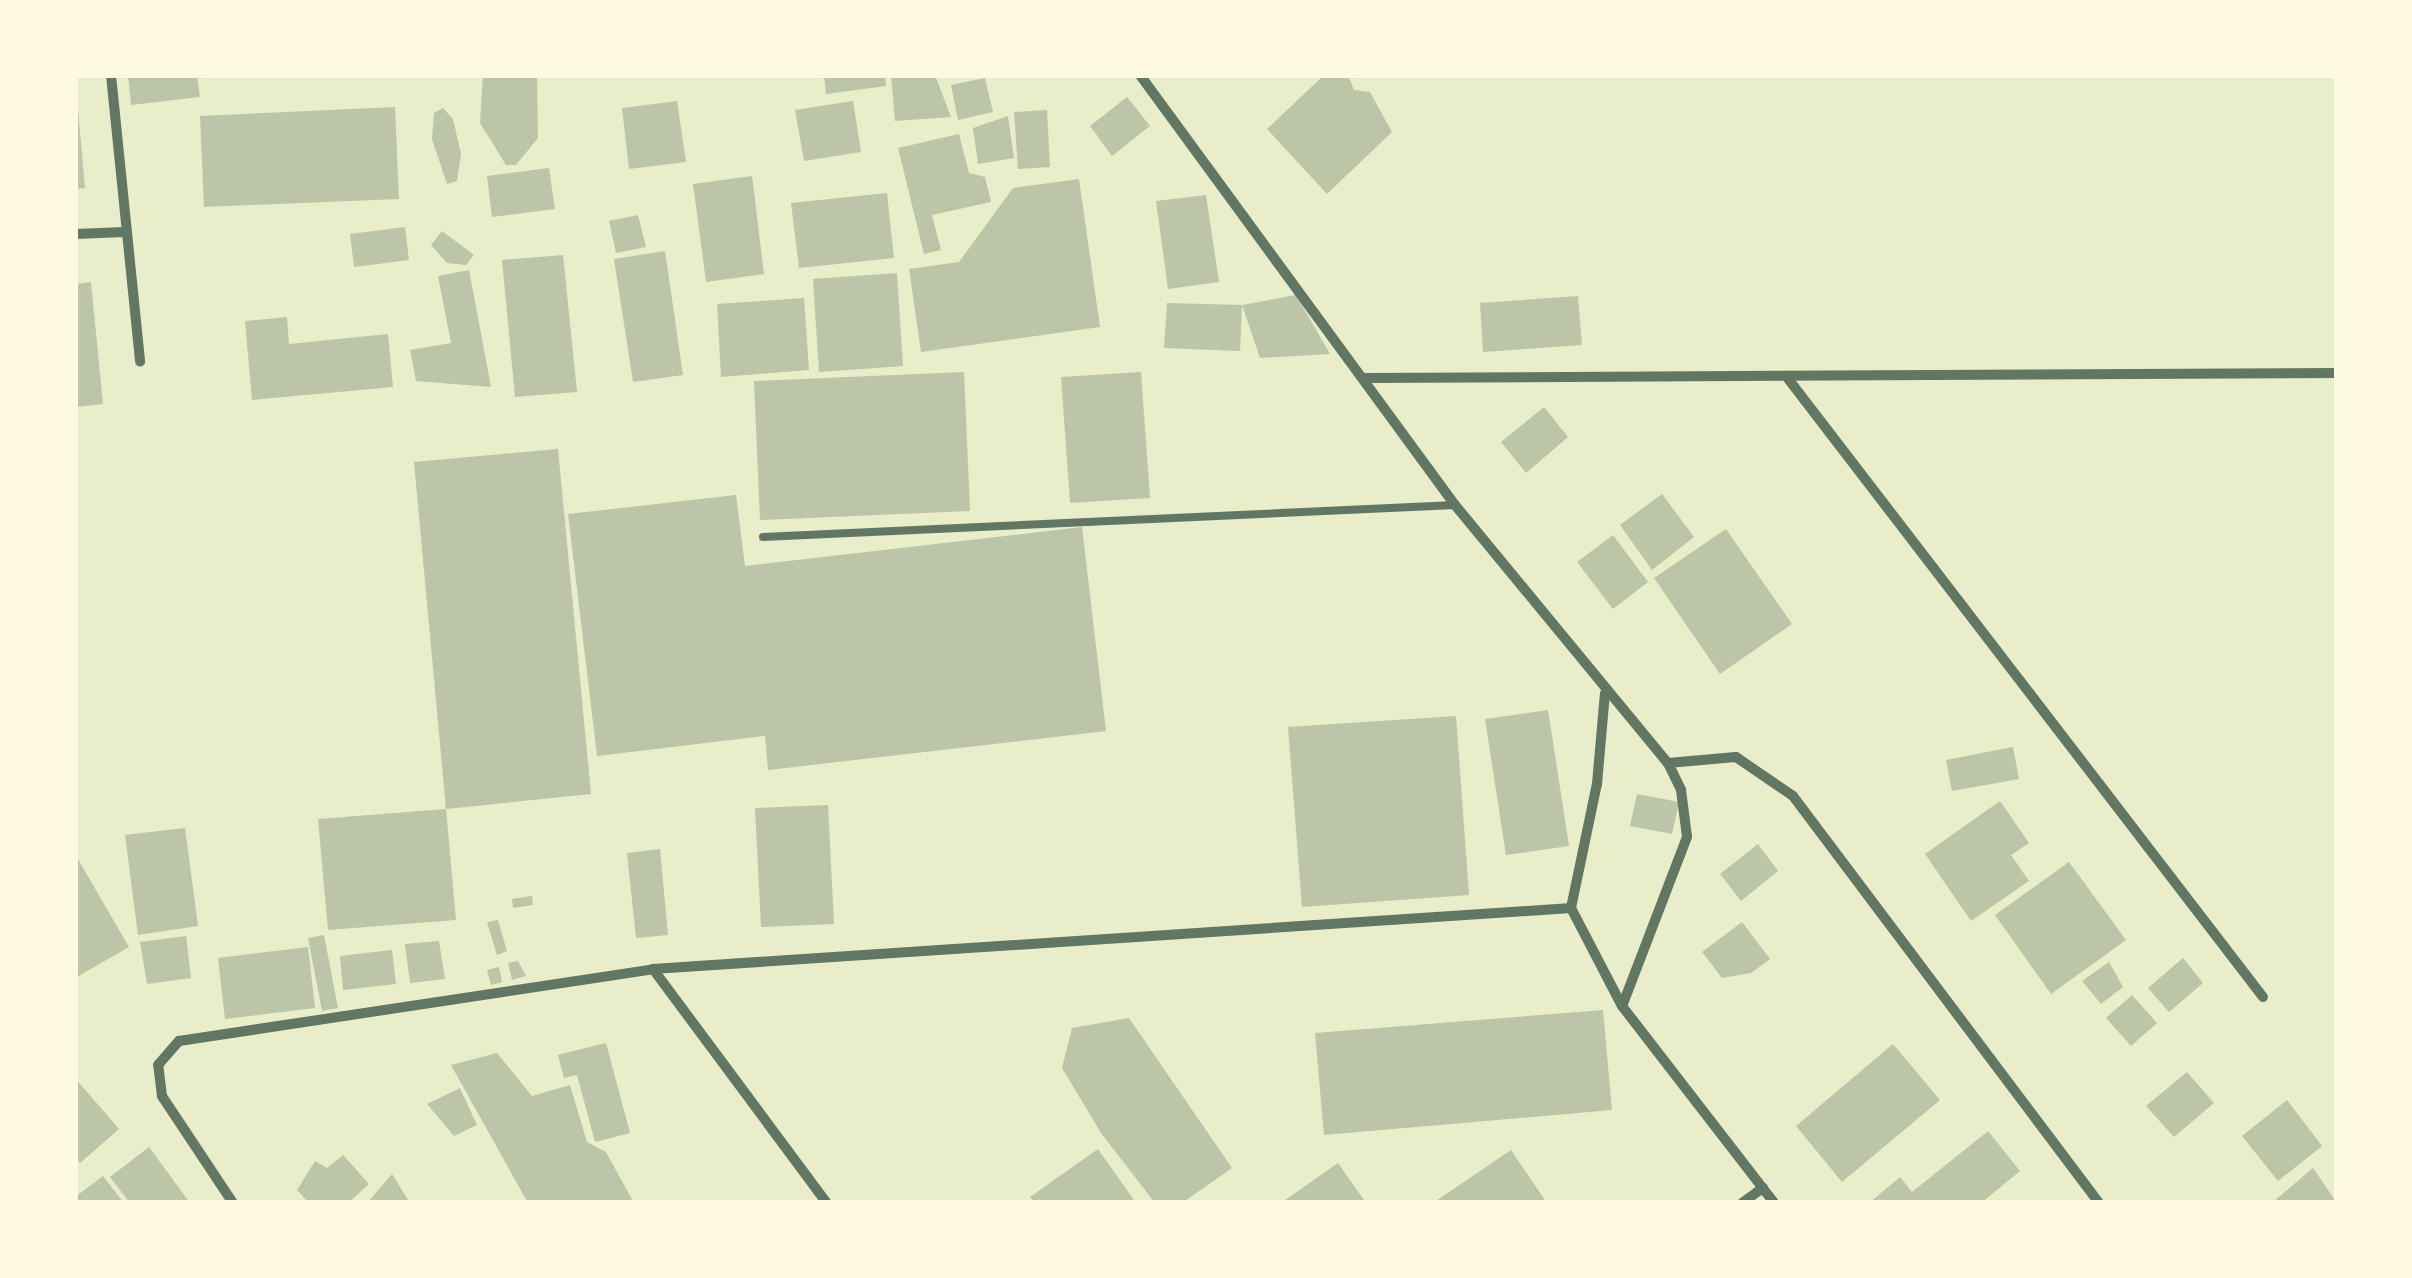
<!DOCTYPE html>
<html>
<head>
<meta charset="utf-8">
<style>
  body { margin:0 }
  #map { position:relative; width:2412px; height:1278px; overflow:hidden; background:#e9edc9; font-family:Montserrat,sans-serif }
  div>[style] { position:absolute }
  .building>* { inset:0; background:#bcc5a7 }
  .service>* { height:8px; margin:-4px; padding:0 4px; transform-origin:4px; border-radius:4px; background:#617663 }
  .minor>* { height:10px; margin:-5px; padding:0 5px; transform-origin:5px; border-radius:5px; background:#617663 }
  span { translate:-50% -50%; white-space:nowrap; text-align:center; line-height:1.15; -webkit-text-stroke:8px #fefae0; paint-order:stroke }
  .frame { position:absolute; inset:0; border:78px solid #fefae0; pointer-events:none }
</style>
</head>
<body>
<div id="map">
  <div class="building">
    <i style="clip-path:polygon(128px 75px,197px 75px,200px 97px,131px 105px)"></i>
    <i style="clip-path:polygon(483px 75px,537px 75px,538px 138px,516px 165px,506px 165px,480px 123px)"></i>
    <i style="clip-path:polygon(824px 75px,885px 75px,886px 86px,826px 94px)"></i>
    <i style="clip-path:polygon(891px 75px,935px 75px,951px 117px,895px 121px)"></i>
    <i style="clip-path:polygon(1324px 75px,1348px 75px,1354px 90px,1370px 92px,1392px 132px,1327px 194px,1267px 129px)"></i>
    <i style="clip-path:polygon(75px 76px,85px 188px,75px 189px)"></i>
    <i style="clip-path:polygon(985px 78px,993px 112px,958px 120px,951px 85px)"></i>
    <i style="clip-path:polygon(1127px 97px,1150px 126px,1112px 156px,1090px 126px)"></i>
    <i style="clip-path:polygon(677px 101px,686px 162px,629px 169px,622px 108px)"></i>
    <i style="clip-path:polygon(853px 101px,861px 152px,804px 161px,795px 110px)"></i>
    <i style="clip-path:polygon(395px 107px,399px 199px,204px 207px,200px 116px)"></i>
    <i style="clip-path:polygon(443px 108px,453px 119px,461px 154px,457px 181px,447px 184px,432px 139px,434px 113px)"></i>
    <i style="clip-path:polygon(1047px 110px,1050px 167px,1018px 169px,1014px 112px)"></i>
    <i style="clip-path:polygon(1008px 116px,1014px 158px,978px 164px,973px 128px)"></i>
    <i style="clip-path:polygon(959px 134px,969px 173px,985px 177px,991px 202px,932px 215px,941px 250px,924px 254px,898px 148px)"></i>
    <i style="clip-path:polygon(549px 168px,555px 209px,492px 217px,487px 176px)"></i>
    <i style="clip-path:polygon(752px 176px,764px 274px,706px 282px,693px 184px)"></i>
    <i style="clip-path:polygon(1079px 179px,1100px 327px,921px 352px,909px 269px,959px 262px,1013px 188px)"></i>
    <i style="clip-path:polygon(887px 193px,894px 258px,799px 268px,791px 203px)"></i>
    <i style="clip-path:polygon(1206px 195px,1219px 282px,1168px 289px,1156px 201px)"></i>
    <i style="clip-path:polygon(638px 215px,646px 247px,616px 253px,609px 221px)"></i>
    <i style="clip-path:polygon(405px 227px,409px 260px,354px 267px,350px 234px)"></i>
    <i style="clip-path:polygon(442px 231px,474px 255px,466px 265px,447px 263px,431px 245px)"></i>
    <i style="clip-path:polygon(665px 251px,683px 375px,633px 382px,614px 259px)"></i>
    <i style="clip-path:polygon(563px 255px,577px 392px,515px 397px,502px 260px)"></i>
    <i style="clip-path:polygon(469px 270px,491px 387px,416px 381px,410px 350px,451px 343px,438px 276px)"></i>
    <i style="clip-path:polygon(897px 273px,903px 366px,819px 372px,813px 279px)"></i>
    <i style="clip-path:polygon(91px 282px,103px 404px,75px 407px,75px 284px)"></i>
    <i style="clip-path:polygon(1296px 295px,1330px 354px,1260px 358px,1242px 305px)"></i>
    <i style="clip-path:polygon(1578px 296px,1582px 345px,1483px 352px,1480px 303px)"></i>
    <i style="clip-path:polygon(804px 298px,809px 370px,721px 377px,717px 304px)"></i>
    <i style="clip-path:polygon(1167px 303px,1242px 305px,1240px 351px,1164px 348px)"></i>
    <i style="clip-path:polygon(287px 317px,289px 344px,388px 334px,393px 387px,252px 400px,245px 321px)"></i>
    <i style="clip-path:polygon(964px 372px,970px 511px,760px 520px,754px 381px)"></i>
    <i style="clip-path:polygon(1141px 372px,1150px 498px,1070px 503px,1061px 377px)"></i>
    <i style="clip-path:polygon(1544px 407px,1568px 437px,1526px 473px,1501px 442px)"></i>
    <i style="clip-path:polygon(558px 449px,591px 794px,446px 809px,414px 462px)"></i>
    <i style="clip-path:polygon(1662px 494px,1694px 537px,1652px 570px,1620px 525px)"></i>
    <i style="clip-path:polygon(736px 495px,745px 566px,1082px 527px,1106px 731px,768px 770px,765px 736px,597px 756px,568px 514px)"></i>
    <i style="clip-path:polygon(1726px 529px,1792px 624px,1720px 674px,1654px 578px)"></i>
    <i style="clip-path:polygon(1613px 535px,1648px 582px,1613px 609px,1577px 562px)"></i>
    <i style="clip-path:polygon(1548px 710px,1569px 846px,1506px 855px,1485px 719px)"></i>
    <i style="clip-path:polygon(1456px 716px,1469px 895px,1302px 907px,1288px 727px)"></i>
    <i style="clip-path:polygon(2013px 747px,2019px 779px,1952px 791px,1946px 760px)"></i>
    <i style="clip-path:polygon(1637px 794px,1679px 802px,1672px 834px,1630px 826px)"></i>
    <i style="clip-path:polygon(2000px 801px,2029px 843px,2011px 855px,2029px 881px,1971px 921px,1925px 854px)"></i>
    <i style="clip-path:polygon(828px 805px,834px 924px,761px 927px,755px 808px)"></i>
    <i style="clip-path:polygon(446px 809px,456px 920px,328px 930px,318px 819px)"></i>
    <i style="clip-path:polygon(185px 828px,198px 926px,138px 935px,125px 835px)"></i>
    <i style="clip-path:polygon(1758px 844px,1778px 871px,1741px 901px,1720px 874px)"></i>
    <i style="clip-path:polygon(660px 849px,668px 935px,636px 938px,627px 853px)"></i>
    <i style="clip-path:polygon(75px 854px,129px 947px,75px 978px)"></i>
    <i style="clip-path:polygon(2069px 862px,2126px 940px,2051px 994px,1995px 915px)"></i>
    <i style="clip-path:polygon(532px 896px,533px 905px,513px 908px,512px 899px)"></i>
    <i style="clip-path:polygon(498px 920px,507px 951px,497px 955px,487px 922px)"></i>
    <i style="clip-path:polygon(1742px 922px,1770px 959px,1751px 973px,1722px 978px,1702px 952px)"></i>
    <i style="clip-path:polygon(324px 935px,338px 1008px,322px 1011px,308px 938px)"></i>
    <i style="clip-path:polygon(186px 936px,191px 978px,147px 984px,140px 942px)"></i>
    <i style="clip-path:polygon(439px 941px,445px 979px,410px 983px,405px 944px)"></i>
    <i style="clip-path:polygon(308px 947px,315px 1008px,225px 1019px,218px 958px)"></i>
    <i style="clip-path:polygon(392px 950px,396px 984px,343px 990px,340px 956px)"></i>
    <i style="clip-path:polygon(2183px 958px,2203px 983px,2169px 1012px,2148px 988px)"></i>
    <i style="clip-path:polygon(518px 961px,526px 976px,512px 980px,508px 963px)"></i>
    <i style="clip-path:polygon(2109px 962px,2123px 987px,2101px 1004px,2082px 981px)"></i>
    <i style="clip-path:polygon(499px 967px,502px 982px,491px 985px,487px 970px)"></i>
    <i style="clip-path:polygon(2132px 995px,2157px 1023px,2131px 1046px,2106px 1018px)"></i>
    <i style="clip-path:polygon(1603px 1010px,1612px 1110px,1324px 1135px,1315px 1033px)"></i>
    <i style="clip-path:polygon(1129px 1018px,1232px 1168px,1182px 1203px,1155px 1203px,1101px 1133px,1062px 1068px,1072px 1028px)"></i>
    <i style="clip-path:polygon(606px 1043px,630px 1133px,595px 1142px,577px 1075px,564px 1078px,558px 1055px)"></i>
    <i style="clip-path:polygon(1893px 1044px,1940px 1100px,1842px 1182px,1796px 1126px)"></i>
    <i style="clip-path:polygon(497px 1053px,532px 1096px,570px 1085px,587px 1142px,606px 1152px,634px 1203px,528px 1203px,451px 1065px)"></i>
    <i style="clip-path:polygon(2187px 1072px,2214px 1103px,2174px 1137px,2146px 1106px)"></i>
    <i style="clip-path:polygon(75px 1078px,119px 1129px,80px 1163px,75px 1156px)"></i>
    <i style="clip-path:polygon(460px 1088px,477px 1125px,454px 1136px,427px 1104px)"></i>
    <i style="clip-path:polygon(2287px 1100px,2322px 1146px,2278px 1181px,2242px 1136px)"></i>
    <i style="clip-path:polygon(1988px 1131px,2020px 1171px,1981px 1203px,1869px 1203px,1900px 1177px,1912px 1192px)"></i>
    <i style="clip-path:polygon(149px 1147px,190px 1203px,130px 1203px,110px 1177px)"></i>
    <i style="clip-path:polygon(1098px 1149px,1136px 1203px,1035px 1203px,1030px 1197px)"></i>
    <i style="clip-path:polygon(1511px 1150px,1547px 1203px,1433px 1203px)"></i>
    <i style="clip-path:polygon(343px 1155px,369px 1184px,348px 1203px,309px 1203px,297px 1190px,315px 1161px,327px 1168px)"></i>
    <i style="clip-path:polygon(1338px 1163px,1366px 1203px,1281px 1203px)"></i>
    <i style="clip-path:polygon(2313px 1168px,2337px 1203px,2272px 1203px)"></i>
    <i style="clip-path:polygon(392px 1174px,410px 1203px,367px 1203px)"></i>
    <i style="clip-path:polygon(103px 1176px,124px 1203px,75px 1203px,75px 1197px)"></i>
  </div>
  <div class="service">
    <i style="left:763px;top:537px;width:693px;rotate:-2.65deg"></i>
  </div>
  <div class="minor">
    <i style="left:111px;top:75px;width:288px;rotate:84.2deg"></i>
    <i style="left:1140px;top:75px;width:533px;rotate:53.78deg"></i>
    <i style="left:1455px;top:505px;width:335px;rotate:50.5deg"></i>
    <i style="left:1668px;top:763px;width:30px;rotate:64deg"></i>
    <i style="left:1681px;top:790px;width:47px;rotate:82.7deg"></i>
    <i style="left:1687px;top:837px;width:181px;rotate:111deg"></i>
    <i style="left:75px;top:234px;width:50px;rotate:-2.3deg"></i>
    <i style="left:1786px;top:376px;width:783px;rotate:52.47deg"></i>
    <i style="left:1366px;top:378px;width:971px;rotate:-0.3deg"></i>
    <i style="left:1668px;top:763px;width:68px;rotate:-5deg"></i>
    <i style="left:1736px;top:757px;width:69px;rotate:34.4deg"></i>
    <i style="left:1793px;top:796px;width:509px;rotate:53.06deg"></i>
    <i style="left:1571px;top:908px;width:110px;rotate:62.5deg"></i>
    <i style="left:1622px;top:1006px;width:249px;rotate:52.3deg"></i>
    <i style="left:1571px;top:908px;width:127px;rotate:-78.2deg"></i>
    <i style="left:1597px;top:784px;width:91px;rotate:-85deg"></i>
    <i style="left:653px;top:969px;width:292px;rotate:53.4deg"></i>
    <i style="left:233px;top:1203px;width:128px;rotate:-123.6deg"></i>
    <i style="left:162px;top:1096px;width:31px;rotate:-97deg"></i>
    <i style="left:158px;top:1065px;width:32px;rotate:-49deg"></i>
    <i style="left:179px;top:1041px;width:479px;rotate:-8.6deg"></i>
    <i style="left:653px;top:969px;width:920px;rotate:-3.8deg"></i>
    <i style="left:1742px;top:1203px;width:26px;rotate:-36deg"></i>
  </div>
  <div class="frame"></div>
</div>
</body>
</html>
